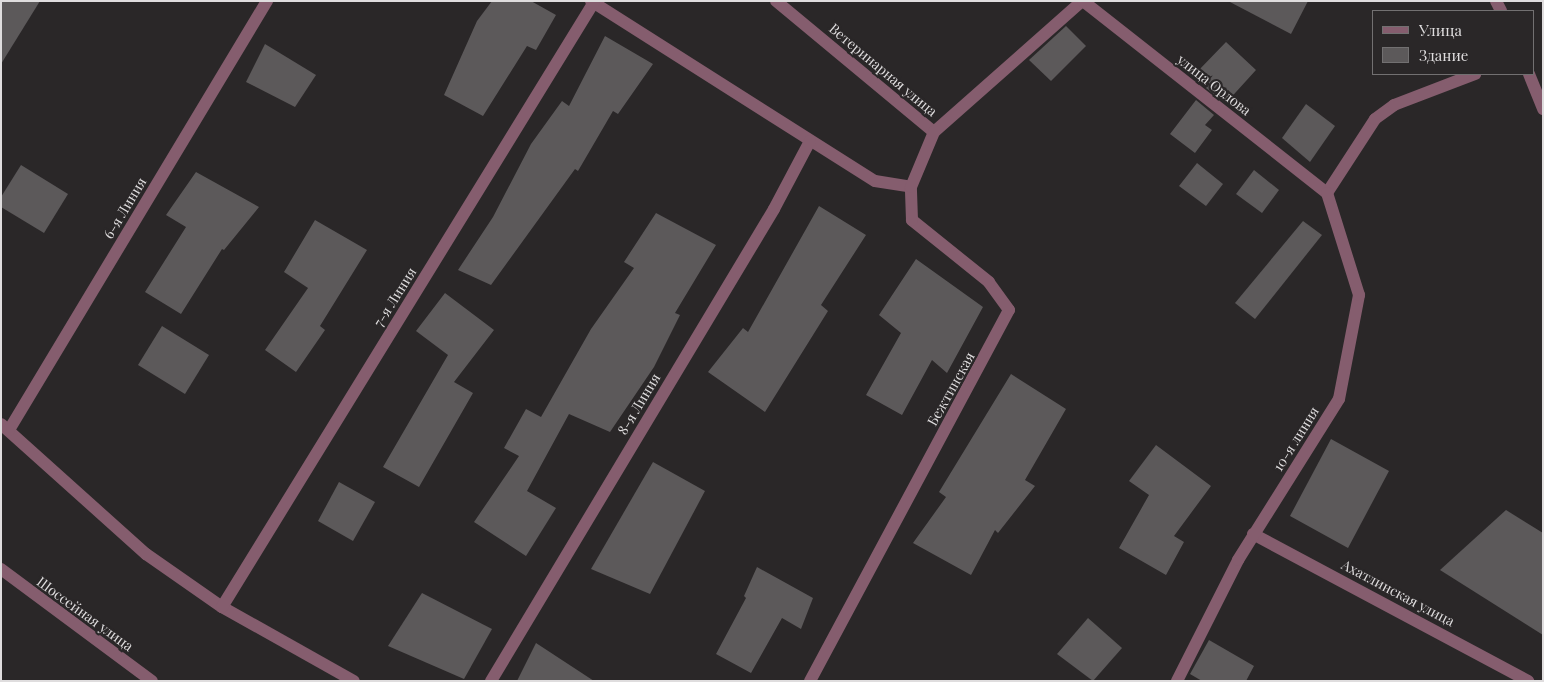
<!DOCTYPE html>
<html>
<head>
<meta charset="utf-8">
<style>
  body { margin:0 }
  #map { position:relative; width:1544px; height:682px; overflow:hidden; background:#2a2728; font-family:"Playfair Display",serif }
  div>[style] { position:absolute }
  .building>* { inset:0; background:#5c595a }
  .minor>* { height:12px; margin:-6px; padding:0 6px; transform-origin:6px; border-radius:6px; background:#855d6e }
  span { translate:-50% -50%; white-space:nowrap; text-align:center; line-height:1.15; -webkit-text-stroke:4.5px #2a2728; paint-order:stroke }
  .street-label { font-size:14px; color:#dfddde }
  .frame { position:absolute; inset:0; border:2px solid #dfddde; pointer-events:none }
  .legend { position:absolute; left:1372px; top:10px; width:162px; height:65px; box-sizing:border-box; background:#2a2728; border:1px solid #727071; margin:0; padding:6px 9px; list-style:none; font-size:15px; color:#dfddde }
  .legend li { display:flex; align-items:center; gap:10px; height:25px }
  .legend b { width:25px; border:1px solid #727071 }
</style>
</head>
<body>
<div id="map">
  <div class="building">
    <i style="clip-path:polygon(1px 1px,40px 1px,1px 64px)"></i>
    <i style="clip-path:polygon(492px 1px,531px 1px,556px 15px,536px 50px,527px 46px,483px 116px,444px 95px,477px 21px)"></i>
    <i style="clip-path:polygon(1228px 1px,1308px 1px,1291px 34px)"></i>
    <i style="clip-path:polygon(1066px 26px,1086px 46px,1051px 81px,1029px 60px)"></i>
    <i style="clip-path:polygon(605px 36px,653px 64px,618px 114px,613px 111px,578px 171px,575px 169px,491px 285px,458px 270px,493px 217px,531px 144px,562px 101px,569px 106px)"></i>
    <i style="clip-path:polygon(1226px 42px,1256px 70px,1226px 103px,1206px 88px,1210px 84px,1197px 72px)"></i>
    <i style="clip-path:polygon(265px 44px,316px 75px,295px 107px,246px 82px)"></i>
    <i style="clip-path:polygon(1196px 100px,1214px 115px,1205px 125px,1212px 130px,1195px 153px,1170px 134px)"></i>
    <i style="clip-path:polygon(1306px 104px,1335px 126px,1310px 162px,1282px 138px)"></i>
    <i style="clip-path:polygon(1197px 163px,1223px 184px,1206px 206px,1179px 186px)"></i>
    <i style="clip-path:polygon(21px 165px,68px 194px,44px 233px,1px 207px,1px 197px)"></i>
    <i style="clip-path:polygon(1254px 170px,1279px 190px,1262px 213px,1236px 194px)"></i>
    <i style="clip-path:polygon(196px 172px,259px 207px,224px 250px,222px 249px,181px 314px,145px 292px,186px 227px,166px 215px)"></i>
    <i style="clip-path:polygon(819px 206px,866px 235px,821px 305px,828px 311px,765px 412px,708px 372px,743px 328px,748px 332px)"></i>
    <i style="clip-path:polygon(656px 213px,716px 245px,675px 313px,680px 315px,654px 367px,610px 432px,569px 414px,527px 491px,556px 508px,526px 556px,474px 522px,519px 456px,504px 448px,526px 409px,541px 417px,591px 329px,634px 268px,624px 262px)"></i>
    <i style="clip-path:polygon(315px 220px,367px 250px,320px 326px,325px 330px,296px 372px,265px 350px,308px 288px,284px 272px)"></i>
    <i style="clip-path:polygon(1303px 221px,1322px 235px,1255px 319px,1235px 303px)"></i>
    <i style="clip-path:polygon(916px 259px,983px 307px,947px 373px,932px 360px,902px 415px,866px 395px,901px 333px,879px 315px)"></i>
    <i style="clip-path:polygon(445px 293px,494px 330px,454px 382px,473px 393px,419px 487px,383px 467px,448px 355px,416px 331px)"></i>
    <i style="clip-path:polygon(162px 326px,209px 355px,185px 394px,138px 365px)"></i>
    <i style="clip-path:polygon(1011px 374px,1066px 409px,1025px 480px,1035px 486px,998px 533px,995px 530px,971px 575px,913px 543px,946px 497px,939px 492px)"></i>
    <i style="clip-path:polygon(1331px 439px,1389px 471px,1348px 548px,1290px 516px)"></i>
    <i style="clip-path:polygon(1156px 445px,1211px 486px,1174px 536px,1184px 542px,1166px 575px,1119px 548px,1149px 495px,1129px 481px)"></i>
    <i style="clip-path:polygon(653px 462px,705px 491px,650px 594px,591px 569px)"></i>
    <i style="clip-path:polygon(339px 482px,375px 502px,353px 541px,318px 521px)"></i>
    <i style="clip-path:polygon(1506px 510px,1543px 533px,1543px 635px,1440px 570px)"></i>
    <i style="clip-path:polygon(757px 567px,813px 598px,801px 629px,782px 618px,751px 673px,716px 654px,746px 598px,744px 596px)"></i>
    <i style="clip-path:polygon(422px 593px,492px 629px,464px 679px,388px 646px)"></i>
    <i style="clip-path:polygon(1088px 618px,1122px 648px,1093px 681px,1057px 654px)"></i>
    <i style="clip-path:polygon(1209px 640px,1254px 666px,1246px 681px,1202px 681px,1190px 674px)"></i>
    <i style="clip-path:polygon(536px 643px,594px 681px,517px 681px)"></i>
  </div>
  <div class="minor">
    <i style="left:591px;top:1px;width:336px;rotate:32.4deg"></i>
    <i style="left:875px;top:181px;width:36px;rotate:9deg"></i>
    <i style="left:776px;top:1px;width:205px;rotate:39.7deg"></i>
    <i style="left:934px;top:132px;width:198px;rotate:-41.5deg"></i>
    <i style="left:1083px;top:1px;width:310px;rotate:38.2deg"></i>
    <i style="left:1496px;top:1px;width:11px;rotate:63deg"></i>
    <i style="left:1529px;top:74px;width:38px;rotate:68deg"></i>
    <i style="left:1327px;top:193px;width:88px;rotate:-57deg"></i>
    <i style="left:1375px;top:119px;width:24px;rotate:-36deg"></i>
    <i style="left:1394px;top:105px;width:87px;rotate:-20.9deg"></i>
    <i style="left:1px;top:424px;width:195px;rotate:41.9deg"></i>
    <i style="left:146px;top:554px;width:93px;rotate:34.9deg"></i>
    <i style="left:222px;top:607px;width:151px;rotate:29.3deg"></i>
    <i style="left:9px;top:430px;width:501px;rotate:-58.98deg"></i>
    <i style="left:1253px;top:534px;width:312px;rotate:28.1deg"></i>
    <i style="left:1px;top:569px;width:188px;rotate:36.6deg"></i>
    <i style="left:222px;top:607px;width:710px;rotate:-58.41deg"></i>
    <i style="left:491px;top:681px;width:550px;rotate:-59.05deg"></i>
    <i style="left:774px;top:209px;width:77px;rotate:-62.1deg"></i>
    <i style="left:810px;top:681px;width:421px;rotate:-61.8deg"></i>
    <i style="left:1009px;top:310px;width:34px;rotate:-126deg"></i>
    <i style="left:989px;top:282px;width:99px;rotate:-141.2deg"></i>
    <i style="left:912px;top:220px;width:33px;rotate:-92deg"></i>
    <i style="left:911px;top:187px;width:60px;rotate:-67.3deg"></i>
    <i style="left:1177px;top:681px;width:136px;rotate:-63.2deg"></i>
    <i style="left:1238px;top:560px;width:190px;rotate:-57.9deg"></i>
    <i style="left:1339px;top:399px;width:106px;rotate:-79.1deg"></i>
    <i style="left:1359px;top:295px;width:107px;rotate:-107.4deg"></i>
  </div>
  <div class="street-label">
    <span style="left:883px;top:70px;rotate:40deg">Ветеринарная улица</span>
    <span style="left:1214px;top:85px;rotate:38deg">улица Орлова</span>
    <span style="left:125px;top:208px;rotate:-59deg">6-я Линия</span>
    <span style="left:395px;top:297px;rotate:-58deg">7-я Линия</span>
    <span style="left:951px;top:389px;rotate:-61deg">Бежтинская</span>
    <span style="left:639px;top:404px;rotate:-59deg">8-я Линия</span>
    <span style="left:1296px;top:439px;rotate:-58deg">10-я линия</span>
    <span style="left:1398px;top:593px;rotate:28deg">Ахатлинская улица</span>
    <span style="left:85px;top:614px;rotate:36deg">Шоссейная улица</span>
  </div>
  <div class="frame"></div>
  <ul class="legend">
  <li><b style="height:6px;background:#855d6e"></b>Улица</li>
  <li><b style="height:14px;background:#5c595a"></b>Здание</li>
  </ul>
</div>
</body>
</html>
